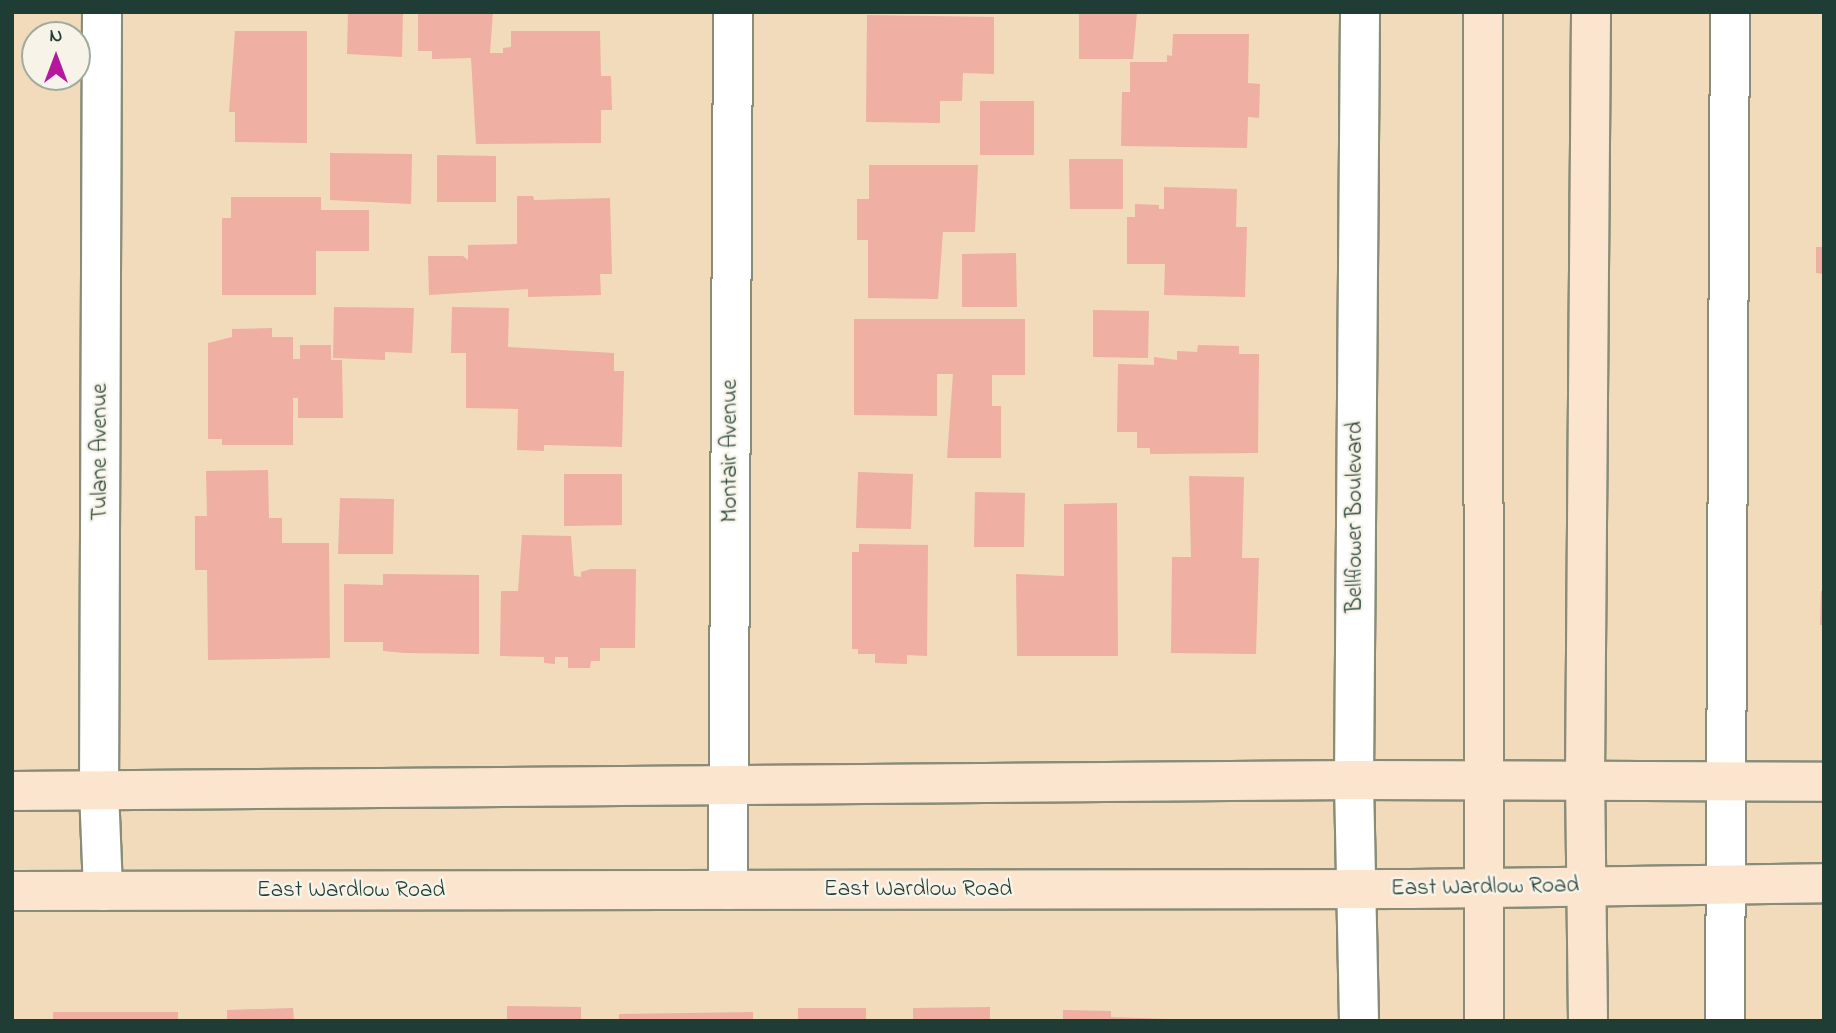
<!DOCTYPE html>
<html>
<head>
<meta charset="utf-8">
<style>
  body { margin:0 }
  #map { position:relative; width:1836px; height:1033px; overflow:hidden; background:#f1dbbb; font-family:"Indie Flower",sans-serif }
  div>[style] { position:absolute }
  .building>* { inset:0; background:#efafa3 }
  .roads { filter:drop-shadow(2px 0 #888c78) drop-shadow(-2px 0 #888c78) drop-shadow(0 2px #888c78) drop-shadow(0 -2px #888c78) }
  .street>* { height:38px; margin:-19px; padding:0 19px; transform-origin:19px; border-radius:19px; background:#fff }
  .secondary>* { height:38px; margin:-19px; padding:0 19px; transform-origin:19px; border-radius:19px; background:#fce5cf }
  span { translate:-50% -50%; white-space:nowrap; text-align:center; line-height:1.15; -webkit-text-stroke:5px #f7f3e8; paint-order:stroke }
  .street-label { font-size:23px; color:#1f3d34 }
  .frame { position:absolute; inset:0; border:14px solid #1f3d34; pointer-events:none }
  .north { position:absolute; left:21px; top:21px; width:70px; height:70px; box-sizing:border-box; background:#f7f3e8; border:2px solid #a1aaa0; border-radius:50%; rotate:0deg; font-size:19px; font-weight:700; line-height:28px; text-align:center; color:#1f3d34 }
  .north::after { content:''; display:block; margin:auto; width:24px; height:32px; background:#b5179e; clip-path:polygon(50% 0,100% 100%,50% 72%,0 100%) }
</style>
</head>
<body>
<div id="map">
  <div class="building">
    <i style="clip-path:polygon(348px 12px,403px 12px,402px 57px,347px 54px)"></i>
    <i style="clip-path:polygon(418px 12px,493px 12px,490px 53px,503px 53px,503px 48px,511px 47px,511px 31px,600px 31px,601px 76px,611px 76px,612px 110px,601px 110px,601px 143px,476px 144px,471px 58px,432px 59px,432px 51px,418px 51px)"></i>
    <i style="clip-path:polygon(1079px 12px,1137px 12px,1133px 59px,1079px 59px)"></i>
    <i style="clip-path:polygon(867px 15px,994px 17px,994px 74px,963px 73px,962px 101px,940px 101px,940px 123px,866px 122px)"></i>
    <i style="clip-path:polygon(235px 31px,307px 31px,307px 143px,235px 142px,235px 112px,229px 112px)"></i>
    <i style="clip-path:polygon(1173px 34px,1249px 34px,1248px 83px,1260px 84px,1259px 118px,1248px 117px,1247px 148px,1121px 146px,1122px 92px,1130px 92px,1130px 62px,1167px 62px,1167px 55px,1172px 56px)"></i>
    <i style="clip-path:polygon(980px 101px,1034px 101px,1034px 155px,980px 155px)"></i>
    <i style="clip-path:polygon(330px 153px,412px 154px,411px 204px,330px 200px)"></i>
    <i style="clip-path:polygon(437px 155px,496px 156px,496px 202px,437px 202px)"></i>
    <i style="clip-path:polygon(1069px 159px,1123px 159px,1123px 209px,1070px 209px)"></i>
    <i style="clip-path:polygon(869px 165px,978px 165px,975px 232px,943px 232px,938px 299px,868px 298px,868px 240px,857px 240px,857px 199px,869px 199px)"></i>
    <i style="clip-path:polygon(1164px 187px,1237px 189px,1236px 227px,1247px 227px,1245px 297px,1164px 295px,1165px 264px,1127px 264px,1127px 217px,1135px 217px,1135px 204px,1159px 205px,1159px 209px,1164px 209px)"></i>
    <i style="clip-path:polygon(517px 196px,533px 196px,534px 200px,610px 198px,612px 274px,600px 274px,601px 295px,528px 297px,528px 289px,429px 295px,428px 256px,463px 256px,468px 260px,468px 245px,517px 244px)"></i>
    <i style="clip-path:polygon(231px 197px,321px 197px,321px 210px,369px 210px,369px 251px,316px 251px,316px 295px,222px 295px,222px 218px,231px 218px)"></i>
    <i style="clip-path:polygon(1816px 247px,1824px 247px,1824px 274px,1816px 273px)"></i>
    <i style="clip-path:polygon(1016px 253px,1017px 307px,962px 307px,962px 254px)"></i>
    <i style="clip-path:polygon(334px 307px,414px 308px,412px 353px,385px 352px,385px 360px,333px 358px)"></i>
    <i style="clip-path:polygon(452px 307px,509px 308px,508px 347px,614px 353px,614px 371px,624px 371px,622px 447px,544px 445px,544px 451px,517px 450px,518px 409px,466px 408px,466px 353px,451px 353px)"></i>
    <i style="clip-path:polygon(1093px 310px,1149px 311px,1148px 358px,1093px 357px)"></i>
    <i style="clip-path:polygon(854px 319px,1025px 319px,1025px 375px,992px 375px,992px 406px,1001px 406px,1001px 458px,947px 458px,953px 374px,937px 374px,937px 416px,854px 415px)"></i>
    <i style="clip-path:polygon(272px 328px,272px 337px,293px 337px,293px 359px,300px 359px,300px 345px,331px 345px,331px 360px,342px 360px,343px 418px,298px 418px,298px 398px,293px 398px,293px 445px,222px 445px,222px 439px,208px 439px,208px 343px,232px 337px,232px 329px)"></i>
    <i style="clip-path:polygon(1198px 345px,1239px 346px,1239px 354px,1259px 354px,1258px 453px,1150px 454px,1150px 448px,1137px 448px,1137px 432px,1117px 432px,1118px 364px,1154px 365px,1154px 357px,1177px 360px,1177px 351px,1197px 352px)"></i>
    <i style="clip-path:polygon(268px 470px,269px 518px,282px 518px,282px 543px,329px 543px,330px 658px,208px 660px,207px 570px,195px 570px,195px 516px,207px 516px,206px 471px)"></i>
    <i style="clip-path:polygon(858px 472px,913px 474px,911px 529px,856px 528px)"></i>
    <i style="clip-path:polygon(564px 474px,622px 474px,622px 525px,564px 526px)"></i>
    <i style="clip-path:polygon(1189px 476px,1244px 477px,1242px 558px,1259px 558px,1256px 654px,1171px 653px,1172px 557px,1191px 557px)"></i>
    <i style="clip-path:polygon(975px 492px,1025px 493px,1024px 547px,974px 547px)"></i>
    <i style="clip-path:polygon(340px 498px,394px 499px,393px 554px,338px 554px)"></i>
    <i style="clip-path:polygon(1117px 503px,1118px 656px,1017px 656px,1016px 574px,1064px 576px,1064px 504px)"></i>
    <i style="clip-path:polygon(522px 535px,571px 536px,574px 576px,581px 577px,581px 572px,591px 569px,636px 569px,635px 648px,600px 648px,600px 661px,591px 661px,590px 668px,568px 668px,568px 657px,555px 657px,555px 664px,544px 663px,544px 657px,500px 656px,501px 591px,518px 591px)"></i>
    <i style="clip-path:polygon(859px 544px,928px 545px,927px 656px,907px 655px,907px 664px,875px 663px,875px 654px,858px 654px,858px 649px,852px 649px,852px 552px,859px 552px)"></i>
    <i style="clip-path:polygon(383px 574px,479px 575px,479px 654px,405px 653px,383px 651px,383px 642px,344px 642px,344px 584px,383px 585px)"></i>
    <i style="clip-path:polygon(1821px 591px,1824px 591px,1824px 625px,1820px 625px)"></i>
    <i style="clip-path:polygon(507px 1006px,581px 1007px,581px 1021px,507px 1021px)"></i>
    <i style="clip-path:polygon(990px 1007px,990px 1021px,913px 1021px,913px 1008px)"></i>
    <i style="clip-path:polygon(293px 1008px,294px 1021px,227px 1021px,227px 1010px)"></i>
    <i style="clip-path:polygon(798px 1008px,866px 1008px,866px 1021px,798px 1021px)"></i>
    <i style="clip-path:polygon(1063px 1010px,1111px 1011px,1111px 1017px,1225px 1021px,1063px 1021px)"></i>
    <i style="clip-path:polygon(53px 1012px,178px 1012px,178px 1021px,53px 1021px)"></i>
    <i style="clip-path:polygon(753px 1012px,753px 1021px,619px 1021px,619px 1014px)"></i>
  </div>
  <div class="roads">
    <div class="street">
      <i style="left:102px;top:12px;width:778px;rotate:90.22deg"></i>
      <i style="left:99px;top:790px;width:101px;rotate:87.7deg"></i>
      <i style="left:728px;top:890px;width:878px;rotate:-89.67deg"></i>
      <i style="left:1359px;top:1021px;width:241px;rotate:-91.2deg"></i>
      <i style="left:1354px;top:780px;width:768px;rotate:-89.55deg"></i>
      <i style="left:1725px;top:1021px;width:1009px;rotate:-89.72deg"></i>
    </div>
    <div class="secondary">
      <i style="left:1483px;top:12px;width:1009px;rotate:89.94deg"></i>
      <i style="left:12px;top:791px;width:1342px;rotate:-0.47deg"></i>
      <i style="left:1354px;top:780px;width:470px;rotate:0.2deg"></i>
      <i style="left:12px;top:891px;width:1399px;rotate:-0.08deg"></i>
      <i style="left:1411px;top:889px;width:413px;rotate:-0.8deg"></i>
      <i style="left:1588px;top:1021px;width:242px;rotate:-90.7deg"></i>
      <i style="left:1585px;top:779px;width:767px;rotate:-89.55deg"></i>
    </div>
  </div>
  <div class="street-label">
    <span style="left:731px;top:451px;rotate:-90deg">Montair Avenue</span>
    <span style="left:101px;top:452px;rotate:-90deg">Tulane Avenue</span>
    <span style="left:1356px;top:517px;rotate:-90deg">Bellflower Boulevard</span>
    <span style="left:1485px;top:888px;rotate:-1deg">East Wardlow Road</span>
    <span style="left:918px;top:890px">East Wardlow Road</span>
    <span style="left:351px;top:891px">East Wardlow Road</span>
  </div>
  <div class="frame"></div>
  <div class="north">N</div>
</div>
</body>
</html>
